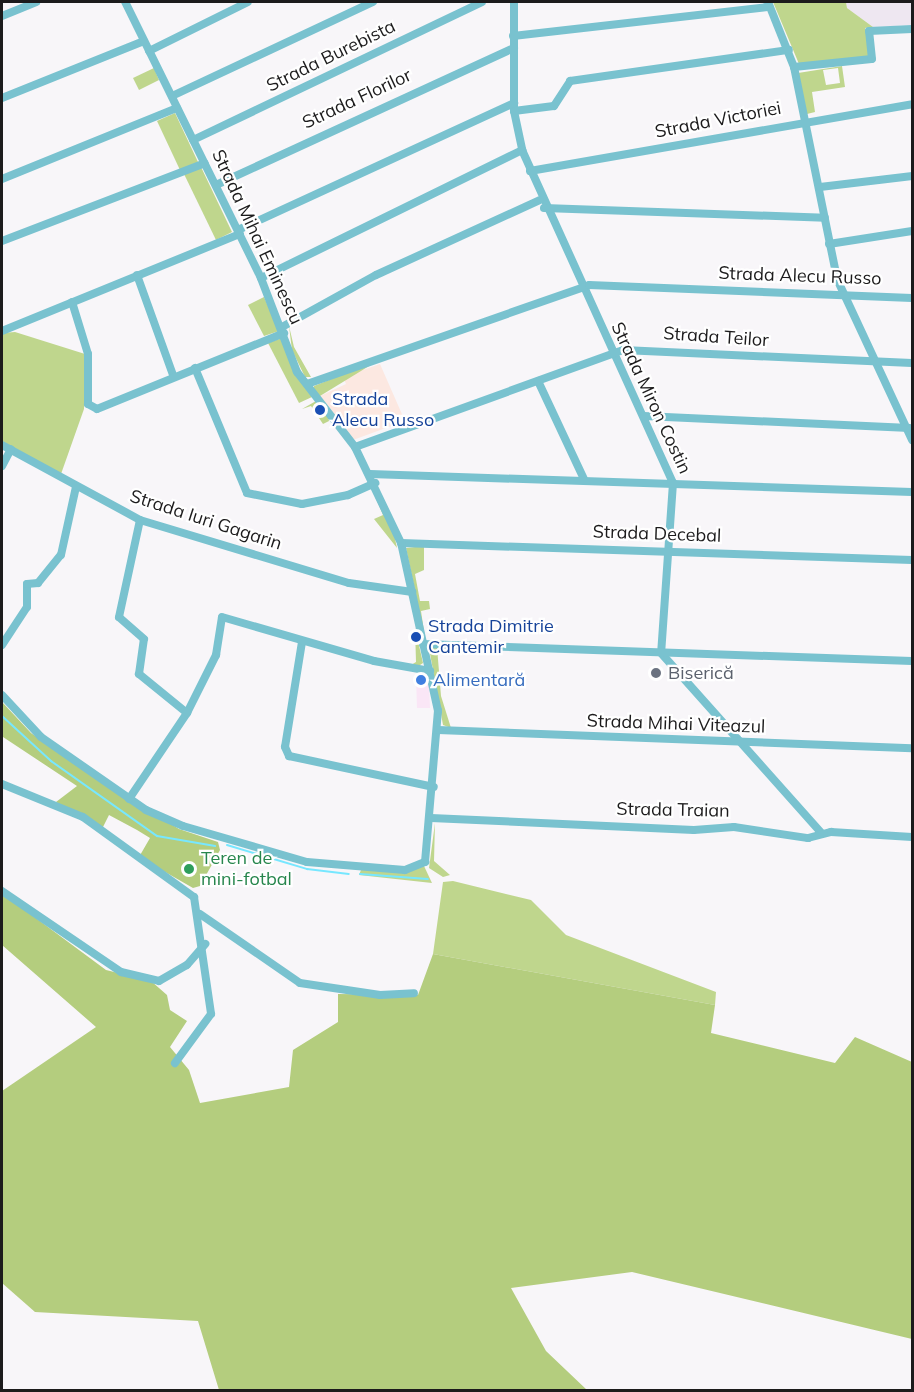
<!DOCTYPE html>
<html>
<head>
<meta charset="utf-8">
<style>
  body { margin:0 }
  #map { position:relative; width:914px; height:1392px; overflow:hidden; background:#f8f6f9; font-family:Mulish,sans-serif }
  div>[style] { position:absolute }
  .commercial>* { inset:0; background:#fae6f6 }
  .industrial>* { inset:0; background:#fce8e1 }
  .built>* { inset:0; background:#eee7f1 }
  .green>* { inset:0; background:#bfd68d }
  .forest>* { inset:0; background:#b4cd7e }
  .stream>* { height:2px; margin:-1px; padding:0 1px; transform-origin:1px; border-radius:1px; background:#77e7ff }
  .minor>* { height:8px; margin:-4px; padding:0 4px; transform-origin:4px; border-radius:4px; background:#79c2cf }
  .dots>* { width:16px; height:16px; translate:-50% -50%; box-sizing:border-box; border:3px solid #fff; border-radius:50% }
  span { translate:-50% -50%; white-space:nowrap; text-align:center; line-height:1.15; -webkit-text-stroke:4.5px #fff; paint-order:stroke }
  .street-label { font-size:18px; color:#1c1b1c }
  .transit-label { font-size:18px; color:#164399 }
  .left { translate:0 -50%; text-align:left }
  .worship-label { font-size:18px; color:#5b616d }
  .shop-label { font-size:18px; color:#366cbe }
  .leisure-label { font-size:18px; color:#27864d }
  .frame { position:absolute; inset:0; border:3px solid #1c1b1c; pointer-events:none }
</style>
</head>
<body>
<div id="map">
  <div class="commercial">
    <i style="clip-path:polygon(416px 677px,429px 683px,430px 708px,417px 708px)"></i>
  </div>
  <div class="industrial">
    <i style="clip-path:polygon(380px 364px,405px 421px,353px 440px,320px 396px,346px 384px,343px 377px)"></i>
  </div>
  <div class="built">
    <i style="clip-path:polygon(846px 2px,912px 2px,912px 25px,873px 27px,847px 8px)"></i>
  </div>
  <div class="green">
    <i style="clip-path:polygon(773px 2px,846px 2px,847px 8px,873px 27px,865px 28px,870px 57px,799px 64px)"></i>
    <i style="clip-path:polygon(evenodd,842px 66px,845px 87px,812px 92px,815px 112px,807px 114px,798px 73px,842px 66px,838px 68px,840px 83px,826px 85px,823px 70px,838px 68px)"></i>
    <i style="clip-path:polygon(154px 68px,159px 80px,139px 90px,133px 78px)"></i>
    <i style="clip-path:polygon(175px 113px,198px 162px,180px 170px,157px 121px)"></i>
    <i style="clip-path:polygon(201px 167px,232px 232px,216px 240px,184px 174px)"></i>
    <i style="clip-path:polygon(264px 297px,279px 331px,264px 336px,248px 305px)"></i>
    <i style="clip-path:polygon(289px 326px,294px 347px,311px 377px,305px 377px,292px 350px)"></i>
    <i style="clip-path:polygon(15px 332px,85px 354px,84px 409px,61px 474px,2px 441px,2px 333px)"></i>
    <i style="clip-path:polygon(282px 338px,312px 397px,299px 403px,268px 343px)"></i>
    <i style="clip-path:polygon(379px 360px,320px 396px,313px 389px,314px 386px)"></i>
    <i style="clip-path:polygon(316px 401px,331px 420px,323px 424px,311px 406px,302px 409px)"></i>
    <i style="clip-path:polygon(372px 489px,394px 534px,397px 548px,374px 519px,383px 515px)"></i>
    <i style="clip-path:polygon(424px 546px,424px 570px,415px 574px,420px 601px,429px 601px,430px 609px,421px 611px,425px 638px,406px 548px)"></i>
    <i style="clip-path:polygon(415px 628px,423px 663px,420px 665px,411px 665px,416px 662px)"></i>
    <i style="clip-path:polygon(437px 647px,441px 696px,451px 728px,443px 725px,429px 648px)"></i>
    <i style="clip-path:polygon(435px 823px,434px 861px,450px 875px,443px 877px,429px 868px)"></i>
    <i style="clip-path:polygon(424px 866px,432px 883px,359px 875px,361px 870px)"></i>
    <i style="clip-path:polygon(453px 881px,531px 900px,566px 935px,716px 992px,715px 1005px,433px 954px,443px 882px)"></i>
  </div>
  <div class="forest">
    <i style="clip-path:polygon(2px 702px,31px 733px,84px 770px,179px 829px,218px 842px,220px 850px,200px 886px,193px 888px,139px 857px,150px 838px,137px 830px,109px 815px,101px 831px,56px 802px,77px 786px,3px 737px)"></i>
    <i style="clip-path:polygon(2px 893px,106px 970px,151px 981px,167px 995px,170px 1010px,187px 1021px,170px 1047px,189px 1070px,200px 1103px,289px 1087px,293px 1050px,338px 1022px,338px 994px,418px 995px,433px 954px,715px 1005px,711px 1033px,835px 1063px,855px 1037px,912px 1062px,912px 1339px,632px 1272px,511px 1288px,546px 1351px,587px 1390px,219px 1390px,198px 1321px,35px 1312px,2px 1283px,2px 1091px,96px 1027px,2px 945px)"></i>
  </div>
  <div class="stream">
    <i style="left:2px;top:716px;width:67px;rotate:42.6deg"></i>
    <i style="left:51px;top:761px;width:130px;rotate:35.3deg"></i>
    <i style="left:157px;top:836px;width:59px;rotate:9.8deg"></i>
    <i style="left:227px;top:845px;width:84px;rotate:16.7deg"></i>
    <i style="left:307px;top:869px;width:42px;rotate:6.8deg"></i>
    <i style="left:360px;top:874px;width:68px;rotate:4.2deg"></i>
  </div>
  <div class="minor">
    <i style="left:514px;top:2px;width:109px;rotate:90deg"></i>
    <i style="left:514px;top:111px;width:40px;rotate:78deg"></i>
    <i style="left:522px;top:150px;width:366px;rotate:65.6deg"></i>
    <i style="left:673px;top:483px;width:170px;rotate:94deg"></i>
    <i style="left:661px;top:653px;width:242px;rotate:48.3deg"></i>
    <i style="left:768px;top:2px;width:70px;rotate:68.2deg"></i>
    <i style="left:794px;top:67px;width:216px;rotate:78.5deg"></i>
    <i style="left:837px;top:279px;width:178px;rotate:65deg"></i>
    <i style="left:2px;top:16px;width:37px;rotate:-22deg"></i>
    <i style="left:513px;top:36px;width:258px;rotate:-6.5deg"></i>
    <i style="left:149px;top:51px;width:110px;rotate:-26.3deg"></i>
    <i style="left:794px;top:67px;width:78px;rotate:-5.9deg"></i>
    <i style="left:872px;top:59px;width:28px;rotate:-96deg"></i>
    <i style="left:869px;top:31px;width:43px;rotate:-2.7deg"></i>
    <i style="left:172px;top:96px;width:222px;rotate:-25.1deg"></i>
    <i style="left:2px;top:98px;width:153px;rotate:-21.9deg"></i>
    <i style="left:514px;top:111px;width:40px;rotate:-7.1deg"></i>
    <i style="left:554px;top:106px;width:30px;rotate:-57deg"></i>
    <i style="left:570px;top:81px;width:221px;rotate:-8.1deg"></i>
    <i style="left:193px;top:140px;width:320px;rotate:-25.5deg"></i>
    <i style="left:530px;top:171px;width:388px;rotate:-9.9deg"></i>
    <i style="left:2px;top:179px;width:189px;rotate:-22.1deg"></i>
    <i style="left:216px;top:185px;width:328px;rotate:-24.7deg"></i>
    <i style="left:820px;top:187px;width:93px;rotate:-6.8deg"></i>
    <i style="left:544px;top:208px;width:281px;rotate:2deg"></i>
    <i style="left:238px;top:230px;width:304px;rotate:-24.7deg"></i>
    <i style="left:2px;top:241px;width:217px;rotate:-21deg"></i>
    <i style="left:829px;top:244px;width:84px;rotate:-8.9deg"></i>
    <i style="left:137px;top:275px;width:106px;rotate:70.2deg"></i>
    <i style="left:261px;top:278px;width:291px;rotate:-26.1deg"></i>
    <i style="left:72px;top:302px;width:54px;rotate:72.9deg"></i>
    <i style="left:88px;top:354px;width:50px;rotate:90deg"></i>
    <i style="left:88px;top:404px;width:10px;rotate:29deg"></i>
    <i style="left:97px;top:409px;width:202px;rotate:-22.1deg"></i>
    <i style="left:282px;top:327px;width:107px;rotate:-29deg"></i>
    <i style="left:376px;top:275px;width:180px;rotate:-24.6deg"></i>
    <i style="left:2px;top:331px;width:257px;rotate:-22.2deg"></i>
    <i style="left:195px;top:368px;width:135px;rotate:67.4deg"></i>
    <i style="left:247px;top:493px;width:56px;rotate:11.3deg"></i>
    <i style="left:302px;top:504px;width:47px;rotate:-11.1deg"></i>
    <i style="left:348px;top:495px;width:30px;rotate:-24deg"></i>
    <i style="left:538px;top:381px;width:108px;rotate:64.9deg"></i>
    <i style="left:307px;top:384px;width:299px;rotate:-19.3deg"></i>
    <i style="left:589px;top:285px;width:323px;rotate:2.3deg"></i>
    <i style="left:644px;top:416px;width:266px;rotate:2.6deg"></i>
    <i style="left:2px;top:445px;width:157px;rotate:28.5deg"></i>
    <i style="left:140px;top:520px;width:218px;rotate:16.8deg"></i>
    <i style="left:349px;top:583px;width:64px;rotate:8.1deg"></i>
    <i style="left:355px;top:447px;width:285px;rotate:-19.9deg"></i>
    <i style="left:623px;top:350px;width:289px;rotate:2.6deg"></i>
    <i style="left:2px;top:466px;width:19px;rotate:-62deg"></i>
    <i style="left:370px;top:474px;width:542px;rotate:1.9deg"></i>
    <i style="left:401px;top:543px;width:511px;rotate:1.91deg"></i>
    <i style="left:302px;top:642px;width:106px;rotate:99.2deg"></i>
    <i style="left:285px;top:747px;width:10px;rotate:66deg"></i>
    <i style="left:289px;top:756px;width:148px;rotate:12.1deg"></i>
    <i style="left:423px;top:644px;width:489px;rotate:2deg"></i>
    <i style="left:2px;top:645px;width:45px;rotate:-56.7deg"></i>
    <i style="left:27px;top:607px;width:23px;rotate:-90deg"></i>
    <i style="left:27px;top:584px;width:11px;rotate:-5deg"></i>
    <i style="left:38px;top:583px;width:36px;rotate:-51deg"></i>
    <i style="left:61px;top:555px;width:70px;rotate:-77.6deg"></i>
    <i style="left:2px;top:695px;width:57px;rotate:47.1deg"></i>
    <i style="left:41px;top:737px;width:128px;rotate:34.8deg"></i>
    <i style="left:146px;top:810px;width:40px;rotate:23.4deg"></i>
    <i style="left:183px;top:826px;width:129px;rotate:16.2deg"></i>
    <i style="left:307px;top:862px;width:98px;rotate:4.7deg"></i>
    <i style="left:405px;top:870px;width:22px;rotate:-22deg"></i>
    <i style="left:425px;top:862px;width:152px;rotate:-85.1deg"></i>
    <i style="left:438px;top:711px;width:172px;rotate:-102.4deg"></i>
    <i style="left:401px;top:543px;width:106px;rotate:-115.6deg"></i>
    <i style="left:355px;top:447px;width:95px;rotate:-127.7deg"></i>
    <i style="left:297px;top:372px;width:101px;rotate:-111deg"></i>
    <i style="left:261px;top:278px;width:308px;rotate:-116.2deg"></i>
    <i style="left:187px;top:713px;width:65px;rotate:-63.4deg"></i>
    <i style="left:216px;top:655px;width:38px;rotate:-81deg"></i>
    <i style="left:222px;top:617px;width:158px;rotate:16.1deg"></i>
    <i style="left:374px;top:661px;width:57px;rotate:10.1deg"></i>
    <i style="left:438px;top:730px;width:474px;rotate:2.2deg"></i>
    <i style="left:2px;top:784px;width:87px;rotate:22.2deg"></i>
    <i style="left:83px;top:817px;width:137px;rotate:35.8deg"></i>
    <i style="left:194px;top:897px;width:118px;rotate:81.7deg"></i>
    <i style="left:211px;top:1014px;width:61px;rotate:126.3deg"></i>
    <i style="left:129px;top:799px;width:104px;rotate:-56deg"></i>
    <i style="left:187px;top:713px;width:62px;rotate:-140.9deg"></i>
    <i style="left:139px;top:674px;width:35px;rotate:-82deg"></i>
    <i style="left:144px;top:639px;width:33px;rotate:-139deg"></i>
    <i style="left:119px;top:617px;width:99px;rotate:-77.8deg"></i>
    <i style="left:431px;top:818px;width:263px;rotate:2.6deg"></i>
    <i style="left:694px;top:830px;width:40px;rotate:-4.3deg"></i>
    <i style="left:734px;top:827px;width:75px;rotate:8.5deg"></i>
    <i style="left:808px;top:838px;width:24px;rotate:-15deg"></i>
    <i style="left:831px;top:832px;width:81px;rotate:3.5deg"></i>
    <i style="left:2px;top:891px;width:144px;rotate:34.2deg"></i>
    <i style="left:121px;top:972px;width:39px;rotate:13deg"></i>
    <i style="left:159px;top:981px;width:32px;rotate:-30deg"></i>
    <i style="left:187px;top:965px;width:28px;rotate:-49deg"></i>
    <i style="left:200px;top:914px;width:121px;rotate:34.6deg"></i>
    <i style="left:300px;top:983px;width:81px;rotate:8.5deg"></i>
    <i style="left:380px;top:995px;width:34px;rotate:-3deg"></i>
  </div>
  <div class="dots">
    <i style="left:320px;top:410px;background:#1a4fb4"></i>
    <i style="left:416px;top:637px;background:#1a4fb4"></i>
    <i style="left:656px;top:673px;background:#6b7280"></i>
    <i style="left:421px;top:680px;background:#3f7fe0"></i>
    <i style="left:189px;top:869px;background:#2e9e5b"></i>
  </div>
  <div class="street-label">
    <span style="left:331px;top:56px;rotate:-26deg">Strada Burebista</span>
    <span style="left:357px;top:99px;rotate:-25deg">Strada Florilor</span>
    <span style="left:718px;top:120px;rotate:-11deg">Strada Victoriei</span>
    <span style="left:257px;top:237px;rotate:65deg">Strada Mihai Eminescu</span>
    <span style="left:800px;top:276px;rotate:2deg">Strada Alecu Russo</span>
    <span style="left:716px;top:337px;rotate:4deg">Strada Teilor</span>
    <span style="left:651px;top:398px;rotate:65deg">Strada Miron Costin</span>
    <span style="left:206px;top:520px;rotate:18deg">Strada Iuri Gagarin</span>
    <span style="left:657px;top:534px;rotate:2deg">Strada Decebal</span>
    <span style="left:676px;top:724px;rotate:2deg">Strada Mihai Viteazul</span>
    <span style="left:673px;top:810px;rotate:1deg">Strada Traian</span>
  </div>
  <div class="transit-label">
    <span class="left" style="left:332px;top:410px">Strada<br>Alecu Russo</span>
    <span class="left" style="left:428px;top:637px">Strada Dimitrie<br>Cantemir</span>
  </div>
  <div class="worship-label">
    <span class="left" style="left:668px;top:673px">Biserică</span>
  </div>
  <div class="shop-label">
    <span class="left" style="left:433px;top:680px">Alimentară</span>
  </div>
  <div class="leisure-label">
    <span class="left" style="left:201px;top:869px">Teren de<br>mini-fotbal</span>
  </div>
  <div class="frame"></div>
</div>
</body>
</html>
